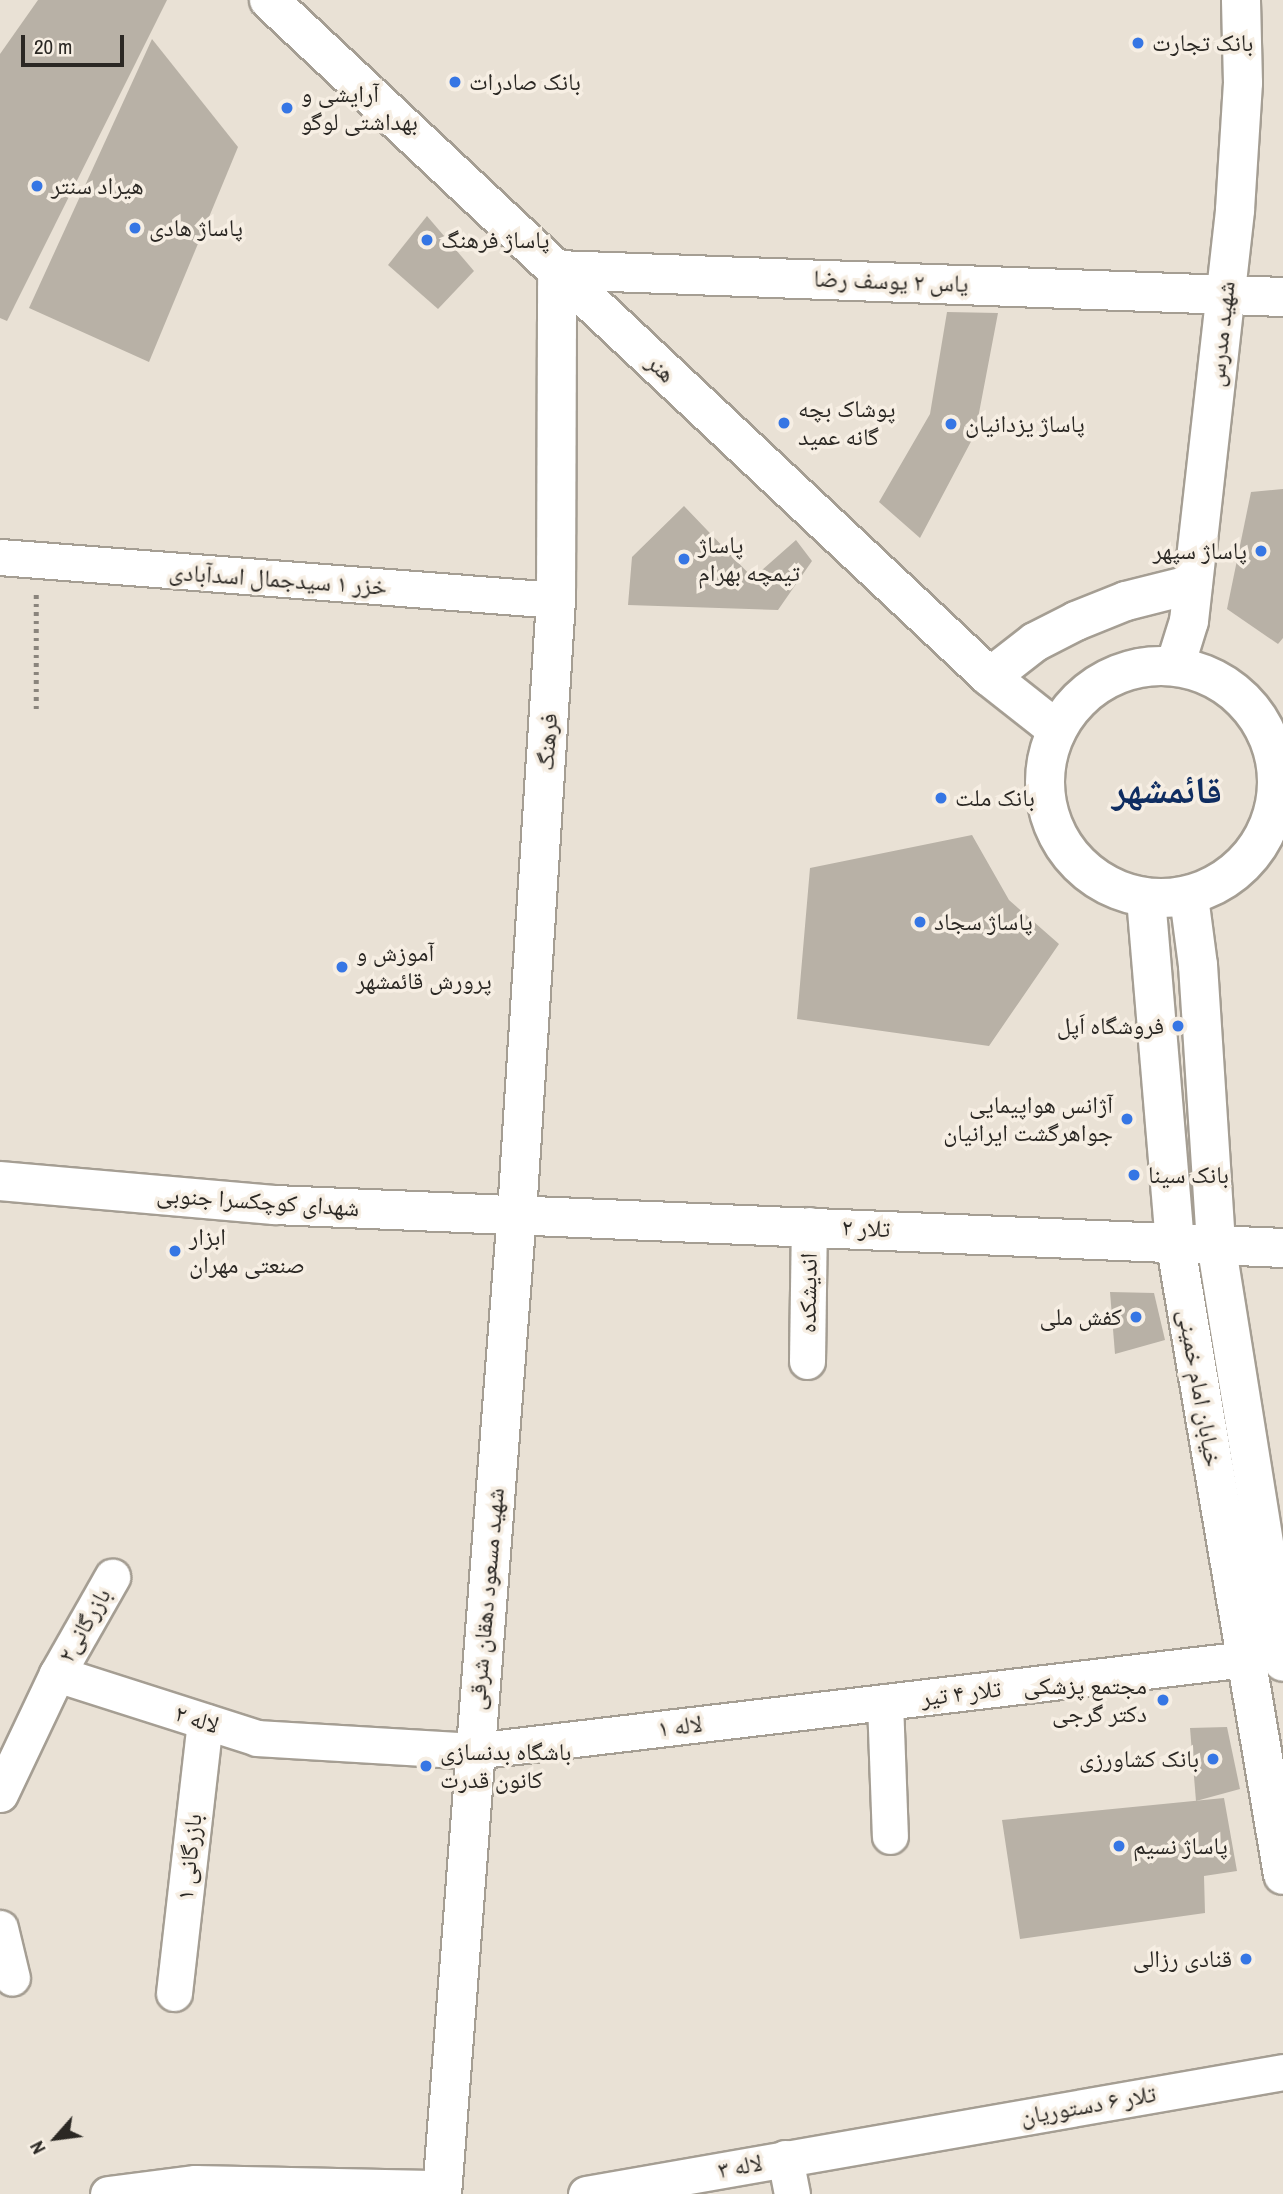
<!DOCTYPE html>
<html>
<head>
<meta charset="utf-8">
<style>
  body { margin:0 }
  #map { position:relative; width:1283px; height:2194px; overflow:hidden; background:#e9e1d5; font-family:"Archivo Narrow","Noto Naskh Arabic",sans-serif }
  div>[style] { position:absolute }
  .building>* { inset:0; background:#b8b1a6 }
  .path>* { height:4.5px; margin-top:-2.25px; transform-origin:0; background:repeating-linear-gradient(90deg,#8a847c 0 3.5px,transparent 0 8.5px) }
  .roads { filter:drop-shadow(2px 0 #a59e93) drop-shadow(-2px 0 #a59e93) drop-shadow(0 2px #a59e93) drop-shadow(0 -2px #a59e93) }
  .minor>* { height:35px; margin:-17.5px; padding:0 17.5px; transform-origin:17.5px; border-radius:17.5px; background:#fff }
  .major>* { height:38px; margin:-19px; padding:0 19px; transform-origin:19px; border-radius:19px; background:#fff }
  .major>.ring { margin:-19px; padding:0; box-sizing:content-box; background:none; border:38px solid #fff; border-radius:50% }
  .dots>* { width:19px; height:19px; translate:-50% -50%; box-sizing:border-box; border:4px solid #f6eee3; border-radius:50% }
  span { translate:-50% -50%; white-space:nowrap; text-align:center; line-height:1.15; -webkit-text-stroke:7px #f6eee3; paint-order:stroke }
  .poi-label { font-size:24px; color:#2b2824 }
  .left { translate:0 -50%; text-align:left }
  .right { translate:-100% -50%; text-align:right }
  .street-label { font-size:24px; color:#2b2824 }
  .town-label { font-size:38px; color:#0f2d61; font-weight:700 }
  .north { position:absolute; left:21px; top:2103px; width:70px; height:70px; -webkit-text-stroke:5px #f6eee3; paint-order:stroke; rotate:242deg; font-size:19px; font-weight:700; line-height:28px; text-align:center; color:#2b2824 }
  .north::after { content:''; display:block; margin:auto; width:24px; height:32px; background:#2b2824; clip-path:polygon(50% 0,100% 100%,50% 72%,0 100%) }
  .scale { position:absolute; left:21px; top:35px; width:103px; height:32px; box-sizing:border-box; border:4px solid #2b2824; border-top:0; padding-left:9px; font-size:21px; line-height:24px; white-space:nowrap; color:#2b2824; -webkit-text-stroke:5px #f6eee3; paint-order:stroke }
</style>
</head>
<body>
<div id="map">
  <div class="building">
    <i style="clip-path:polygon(38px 0,167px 0,7px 321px,0 318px,0 54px)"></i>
    <i style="clip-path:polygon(152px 39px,238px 147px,149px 362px,29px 308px)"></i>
    <i style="clip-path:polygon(427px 216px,474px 271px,438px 309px,388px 265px)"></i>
    <i style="clip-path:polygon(947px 312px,998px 313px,975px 434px,920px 538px,879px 502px,930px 414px)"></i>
    <i style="clip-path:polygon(1283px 489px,1283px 638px,1278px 644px,1227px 609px,1251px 492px)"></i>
    <i style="clip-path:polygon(684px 506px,753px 578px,796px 540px,812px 561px,778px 610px,628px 605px,632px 557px)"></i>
    <i style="clip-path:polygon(972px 835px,1009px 900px,1059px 944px,989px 1046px,797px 1019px,810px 868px)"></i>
    <i style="clip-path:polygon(1110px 1292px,1154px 1293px,1165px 1340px,1115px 1354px)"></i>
    <i style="clip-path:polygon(1227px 1727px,1240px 1789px,1196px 1801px,1190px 1728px)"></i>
    <i style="clip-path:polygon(1224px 1798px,1237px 1871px,1204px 1876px,1205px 1913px,1020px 1939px,1002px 1820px)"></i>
  </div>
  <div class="path">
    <i style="left:36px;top:709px;width:116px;rotate:-90deg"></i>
  </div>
  <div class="roads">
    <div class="minor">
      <i style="left:0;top:557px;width:558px;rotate:4.42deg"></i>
      <i style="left:807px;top:1361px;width:136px;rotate:-89.2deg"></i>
      <i style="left:57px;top:1674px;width:210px;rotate:17.7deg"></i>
      <i style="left:257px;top:1738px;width:217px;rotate:3.4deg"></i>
      <i style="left:474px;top:1751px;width:777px;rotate:-6.8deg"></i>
      <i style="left:885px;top:1702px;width:134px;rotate:87.9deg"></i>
      <i style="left:0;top:1794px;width:133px;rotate:-64.6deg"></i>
      <i style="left:57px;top:1674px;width:112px;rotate:-60.4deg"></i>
      <i style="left:0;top:1928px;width:51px;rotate:76.5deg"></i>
      <i style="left:174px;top:1993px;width:273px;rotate:-83.5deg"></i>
      <i style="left:785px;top:2158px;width:37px;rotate:79deg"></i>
      <i style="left:108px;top:2194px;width:88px;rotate:-7.2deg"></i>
      <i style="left:195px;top:2183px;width:248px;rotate:1.2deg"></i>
      <i style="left:586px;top:2194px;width:708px;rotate:-9.93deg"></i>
    </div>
    <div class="major">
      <i style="left:269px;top:0;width:989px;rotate:43.2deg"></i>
      <i style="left:990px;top:677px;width:85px;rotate:38.3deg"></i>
      <i style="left:1175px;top:666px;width:47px;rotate:-72.7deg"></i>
      <i style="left:1189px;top:621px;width:414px;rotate:-83.6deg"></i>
      <i style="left:1235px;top:210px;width:127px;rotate:-86.4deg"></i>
      <i style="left:1243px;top:83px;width:83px;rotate:-91.4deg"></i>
      <i class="ring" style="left:1045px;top:666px;width:194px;height:194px"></i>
      <i style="left:990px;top:677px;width:57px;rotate:-37.9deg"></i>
      <i style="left:1035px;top:642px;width:46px;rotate:-27.1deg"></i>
      <i style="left:1076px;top:621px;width:54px;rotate:-21.8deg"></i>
      <i style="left:1126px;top:601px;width:69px;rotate:-14.2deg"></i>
      <i style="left:1189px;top:897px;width:69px;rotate:82.5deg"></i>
      <i style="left:1198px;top:965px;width:279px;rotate:86.3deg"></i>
      <i style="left:1216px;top:1243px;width:424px;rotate:80.9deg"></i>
      <i style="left:1146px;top:898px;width:344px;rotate:85.2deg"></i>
      <i style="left:1175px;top:1241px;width:643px;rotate:80.33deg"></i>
      <i style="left:0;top:1181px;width:276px;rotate:5deg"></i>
      <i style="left:275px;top:1205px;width:1009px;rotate:2.44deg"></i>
      <i style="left:442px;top:2194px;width:984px;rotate:-85.63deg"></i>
      <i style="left:517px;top:1213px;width:614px;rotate:-86.36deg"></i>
      <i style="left:556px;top:600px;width:330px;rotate:-89.8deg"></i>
      <i style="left:557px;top:270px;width:727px;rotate:2.13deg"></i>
    </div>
  </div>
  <div class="dots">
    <i style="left:1138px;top:43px;background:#3676e4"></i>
    <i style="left:455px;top:82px;background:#3676e4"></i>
    <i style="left:287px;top:108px;background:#3676e4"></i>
    <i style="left:37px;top:186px;background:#3676e4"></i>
    <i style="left:135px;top:228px;background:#3676e4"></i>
    <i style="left:427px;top:240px;background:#3676e4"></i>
    <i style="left:784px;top:423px;background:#3676e4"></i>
    <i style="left:951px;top:424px;background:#3676e4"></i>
    <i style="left:1261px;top:551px;background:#3676e4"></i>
    <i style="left:684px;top:559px;background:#3676e4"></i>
    <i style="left:941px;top:798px;background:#3676e4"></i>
    <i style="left:920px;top:922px;background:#3676e4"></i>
    <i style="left:342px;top:967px;background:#3676e4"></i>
    <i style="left:1178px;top:1026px;background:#3676e4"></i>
    <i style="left:1127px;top:1119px;background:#3676e4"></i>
    <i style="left:1134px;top:1175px;background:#3676e4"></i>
    <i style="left:175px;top:1251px;background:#3676e4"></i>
    <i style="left:1136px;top:1317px;background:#3676e4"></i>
    <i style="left:1163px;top:1700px;background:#3676e4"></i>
    <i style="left:1213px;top:1759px;background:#3676e4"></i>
    <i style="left:426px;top:1766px;background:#3676e4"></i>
    <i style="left:1119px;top:1846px;background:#3676e4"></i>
    <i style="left:1246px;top:1959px;background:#3676e4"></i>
  </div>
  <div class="poi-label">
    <span class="left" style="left:1152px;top:43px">بانک تجارت</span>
    <span class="left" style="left:469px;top:82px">بانک صادرات</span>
    <span class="left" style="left:301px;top:108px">آرایشی و<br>بهداشتی لوگو</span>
    <span class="left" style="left:51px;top:186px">هیراد سنتر</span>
    <span class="left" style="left:149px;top:228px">پاساژ هادی</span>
    <span class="left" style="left:441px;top:240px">پاساژ فرهنگ</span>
    <span class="left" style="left:798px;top:423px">پوشاک بچه<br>گانه عمید</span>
    <span class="left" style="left:965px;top:424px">پاساژ یزدانیان</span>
    <span class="left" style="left:698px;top:559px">پاساژ<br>تیمچه بهرام</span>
    <span class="right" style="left:1247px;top:551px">پاساژ سپهر</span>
    <span class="left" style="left:955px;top:798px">بانک ملت</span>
    <span class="left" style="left:934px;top:922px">پاساژ سجاد</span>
    <span class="left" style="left:356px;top:967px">آموزش و<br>پرورش قائمشهر</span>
    <span class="right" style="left:1164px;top:1026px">فروشگاه اَپل</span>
    <span class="right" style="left:1113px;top:1119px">آژانس هواپیمایی<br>جواهرگشت ایرانیان</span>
    <span class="left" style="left:1148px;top:1175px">بانک سینا</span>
    <span class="left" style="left:189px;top:1251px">ابزار<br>صنعتی مهران</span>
    <span class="right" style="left:1122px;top:1317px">کفش ملی</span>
    <span class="right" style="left:1147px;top:1700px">مجتمع پزشکی<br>دکتر گرجی</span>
    <span class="left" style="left:440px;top:1766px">باشگاه بدنسازی<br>کانون قدرت</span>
    <span class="right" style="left:1199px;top:1759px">بانک کشاورزی</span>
    <span class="left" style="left:1133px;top:1846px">پاساژ نسیم</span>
    <span class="right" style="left:1232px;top:1959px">قنادی رزالی</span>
  </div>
  <div class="street-label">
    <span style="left:891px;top:281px;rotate:2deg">یاس ۲ یوسف رضا</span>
    <span style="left:1221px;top:334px;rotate:-84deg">شهید مدرس</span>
    <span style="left:661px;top:368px;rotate:43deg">هنر</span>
    <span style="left:278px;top:579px;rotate:4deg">خزر ۱ سیدجمال اسدآبادی</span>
    <span style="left:547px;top:742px;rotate:-86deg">فرهنگ</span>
    <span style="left:258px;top:1201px;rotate:4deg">شهدای کوچکسرا جنوبی</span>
    <span style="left:866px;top:1228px;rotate:2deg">تلار ۲</span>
    <span style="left:808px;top:1293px;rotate:-89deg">اندیشکده</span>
    <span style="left:1200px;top:1388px;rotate:80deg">خیابان امام خمینی</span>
    <span style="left:486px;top:1599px;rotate:-85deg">شهید مسعود دهقان شرقی</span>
    <span style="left:84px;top:1625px;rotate:-60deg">بازرگانی۲</span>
    <span style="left:961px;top:1693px;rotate:-7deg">تلار ۴ تیر</span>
    <span style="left:197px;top:1719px;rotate:18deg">لاله ۲</span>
    <span style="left:680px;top:1726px;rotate:-7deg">لاله ۱</span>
    <span style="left:189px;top:1857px;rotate:-84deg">بازرگانی ۱</span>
    <span style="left:1088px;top:2105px;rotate:-10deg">تلار ۶ دستوریان</span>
    <span style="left:740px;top:2166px;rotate:-10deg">لاله ۳</span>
  </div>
  <div class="town-label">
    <span style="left:1167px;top:790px">قائمشهر</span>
  </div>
  <div class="north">N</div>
  <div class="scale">20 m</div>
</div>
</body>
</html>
